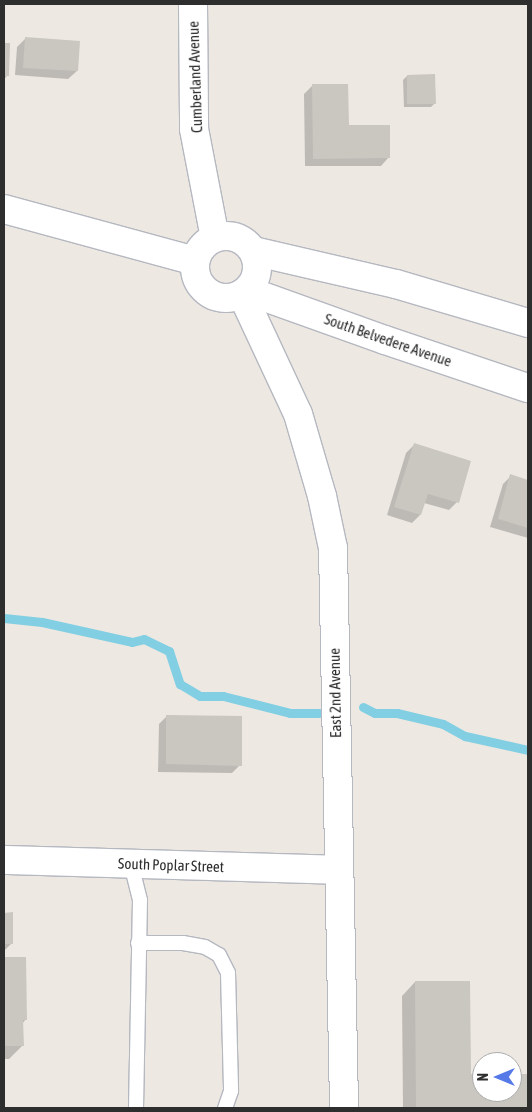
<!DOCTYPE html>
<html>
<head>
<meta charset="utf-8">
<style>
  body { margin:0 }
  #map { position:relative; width:532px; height:1112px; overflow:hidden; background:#ede8e2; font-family:"Asap Condensed",sans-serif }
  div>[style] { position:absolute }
  .shadow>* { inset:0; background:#0003 }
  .stream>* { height:9px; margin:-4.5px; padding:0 4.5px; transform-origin:4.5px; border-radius:4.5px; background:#82cfe3 }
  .building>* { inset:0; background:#cac6c0 }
  .roads { filter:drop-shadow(1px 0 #b5b8c0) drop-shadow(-1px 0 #b5b8c0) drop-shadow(0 1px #b5b8c0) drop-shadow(0 -1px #b5b8c0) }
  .lane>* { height:14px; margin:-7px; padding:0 7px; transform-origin:7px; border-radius:7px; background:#fff }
  .street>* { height:28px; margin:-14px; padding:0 14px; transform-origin:14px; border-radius:14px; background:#fff }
  .street>.ring { margin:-14px; padding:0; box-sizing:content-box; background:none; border:28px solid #fff; border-radius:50% }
  .secondary>* { height:28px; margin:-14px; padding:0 14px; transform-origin:14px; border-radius:14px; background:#fff }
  span { translate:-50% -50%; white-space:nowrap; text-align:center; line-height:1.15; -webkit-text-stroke:4px #fff; paint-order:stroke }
  .street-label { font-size:15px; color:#2e2e2e }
  .frame { position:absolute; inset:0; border:5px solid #2e2e2e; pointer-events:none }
  .north { position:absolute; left:472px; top:1052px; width:50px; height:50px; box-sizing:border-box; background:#fff; border:1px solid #ababab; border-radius:50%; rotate:270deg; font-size:14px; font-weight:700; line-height:20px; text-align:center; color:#2e2e2e }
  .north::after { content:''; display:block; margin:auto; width:18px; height:22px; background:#557ae7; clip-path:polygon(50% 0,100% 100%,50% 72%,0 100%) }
</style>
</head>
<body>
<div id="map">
  <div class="shadow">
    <i style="clip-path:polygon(25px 39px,77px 71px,68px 79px,15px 75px,17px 47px)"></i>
    <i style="clip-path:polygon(4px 44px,9px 45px,8px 75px,4px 79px)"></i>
    <i style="clip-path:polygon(407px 76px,435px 103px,431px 107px,404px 107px,403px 80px)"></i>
    <i style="clip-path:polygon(313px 85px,347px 127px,389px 157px,381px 166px,305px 166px,304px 94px)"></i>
    <i style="clip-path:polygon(414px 445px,457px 502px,449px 510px,424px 503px,420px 515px,412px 523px,387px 515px,406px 453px)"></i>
    <i style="clip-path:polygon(511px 476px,528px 481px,528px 538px,490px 527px,503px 484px)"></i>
    <i style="clip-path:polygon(167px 716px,240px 765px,232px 773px,158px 772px,159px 724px)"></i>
    <i style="clip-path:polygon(4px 914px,11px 914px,12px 943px,4px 951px)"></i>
    <i style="clip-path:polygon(4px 958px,25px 958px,26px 1019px,22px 1024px,23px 1045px,9px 1059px,4px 1059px)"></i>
    <i style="clip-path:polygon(415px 982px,470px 1075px,482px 1075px,482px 1092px,512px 1092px,512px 1075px,528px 1075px,528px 1108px,403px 1108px,402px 996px)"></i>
  </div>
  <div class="stream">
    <i style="left:4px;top:618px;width:38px;rotate:6deg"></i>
    <i style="left:42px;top:622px;width:92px;rotate:12.5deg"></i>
    <i style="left:132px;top:642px;width:12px;rotate:-14deg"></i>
    <i style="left:144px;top:639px;width:28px;rotate:26deg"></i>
    <i style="left:169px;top:651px;width:35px;rotate:72deg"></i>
    <i style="left:180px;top:684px;width:23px;rotate:31deg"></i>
    <i style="left:200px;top:696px;width:23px"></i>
    <i style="left:223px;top:696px;width:69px;rotate:14.2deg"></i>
    <i style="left:290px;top:713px;width:29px"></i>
    <i style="left:363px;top:707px;width:13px;rotate:27deg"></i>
    <i style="left:375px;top:713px;width:22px"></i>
    <i style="left:397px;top:713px;width:47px;rotate:13.4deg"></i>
    <i style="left:443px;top:724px;width:25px;rotate:29deg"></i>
    <i style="left:465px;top:736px;width:65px;rotate:12.5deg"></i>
  </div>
  <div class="building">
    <i style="clip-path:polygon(25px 37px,80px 41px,78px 71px,23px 68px)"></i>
    <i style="clip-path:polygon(4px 43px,10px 43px,9px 76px,4px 76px)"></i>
    <i style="clip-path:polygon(435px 74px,436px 104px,407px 104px,407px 75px)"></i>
    <i style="clip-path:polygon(312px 84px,348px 84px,349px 125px,390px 125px,390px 158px,313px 159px)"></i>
    <i style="clip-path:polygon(414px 443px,471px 461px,459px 503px,428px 494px,421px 515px,394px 507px)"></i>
    <i style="clip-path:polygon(510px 474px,528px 480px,528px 528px,498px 519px)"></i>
    <i style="clip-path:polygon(166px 715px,242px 716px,242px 766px,166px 764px)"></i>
    <i style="clip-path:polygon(13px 912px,13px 944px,4px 944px,4px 913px)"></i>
    <i style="clip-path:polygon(4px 957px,26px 957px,27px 1020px,23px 1020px,24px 1046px,4px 1046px)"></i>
    <i style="clip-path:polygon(415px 981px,470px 981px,471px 1074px,482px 1074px,482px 1092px,512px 1092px,512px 1074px,528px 1074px,528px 1108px,416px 1108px)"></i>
  </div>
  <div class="roads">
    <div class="lane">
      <i style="left:131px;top:864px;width:37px;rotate:76deg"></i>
      <i style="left:140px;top:900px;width:208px;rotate:91.1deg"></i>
      <i style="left:138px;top:943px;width:45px"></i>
      <i style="left:183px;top:943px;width:22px;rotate:10deg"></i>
      <i style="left:205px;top:947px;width:16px;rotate:30deg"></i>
      <i style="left:219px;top:955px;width:20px;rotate:63deg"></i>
      <i style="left:228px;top:973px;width:118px;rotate:88.5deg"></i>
      <i style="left:231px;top:1091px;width:18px;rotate:109deg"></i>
    </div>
    <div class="street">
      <i style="left:193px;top:4px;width:125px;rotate:89.5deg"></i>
      <i style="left:194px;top:129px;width:111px;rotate:79.1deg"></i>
      <i style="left:4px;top:209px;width:198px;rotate:15.2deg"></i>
      <i class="ring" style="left:195px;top:236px;width:34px;height:34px"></i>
      <i style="left:253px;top:251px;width:147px;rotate:13deg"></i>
      <i style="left:396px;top:284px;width:138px;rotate:16.5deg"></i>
      <i style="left:248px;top:291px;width:145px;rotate:19.7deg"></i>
      <i style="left:385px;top:340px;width:151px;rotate:18.6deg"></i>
      <i style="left:4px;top:860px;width:334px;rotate:1.7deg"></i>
    </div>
    <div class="secondary">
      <i style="left:242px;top:294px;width:132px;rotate:65deg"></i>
      <i style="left:298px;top:414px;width:85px;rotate:73.7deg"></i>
      <i style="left:322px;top:496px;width:53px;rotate:78.1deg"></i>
      <i style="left:333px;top:548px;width:560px;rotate:88.87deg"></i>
    </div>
  </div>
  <div class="street-label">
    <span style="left:195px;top:77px;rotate:-92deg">Cumberland Avenue</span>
    <span style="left:388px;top:340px;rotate:19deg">South Belvedere Avenue</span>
    <span style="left:335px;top:693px;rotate:-91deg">East 2nd Avenue</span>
    <span style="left:171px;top:865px;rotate:2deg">South Poplar Street</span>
  </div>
  <div class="frame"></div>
  <div class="north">N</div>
</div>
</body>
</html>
